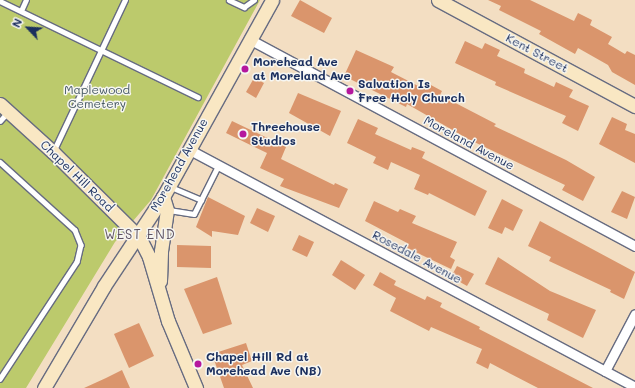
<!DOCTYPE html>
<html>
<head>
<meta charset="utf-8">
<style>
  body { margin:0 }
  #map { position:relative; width:635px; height:388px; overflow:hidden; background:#f3dec2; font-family:Mali,sans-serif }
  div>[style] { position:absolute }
  .green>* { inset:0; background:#bcca6c }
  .building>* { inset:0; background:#da956c }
  .roads { filter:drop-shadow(1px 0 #676c81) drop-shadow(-1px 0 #676c81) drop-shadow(0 1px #676c81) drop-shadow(0 -1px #676c81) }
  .lane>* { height:4.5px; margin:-2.25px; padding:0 2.25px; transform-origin:2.25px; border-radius:2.25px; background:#fff }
  .street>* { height:9px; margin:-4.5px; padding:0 4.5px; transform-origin:4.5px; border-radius:4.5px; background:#fff }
  .secondary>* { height:13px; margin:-6.5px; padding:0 6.5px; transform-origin:6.5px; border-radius:6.5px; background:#f9e7c3 }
  .dots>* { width:11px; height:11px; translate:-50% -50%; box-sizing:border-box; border:2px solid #f6f6f2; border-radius:50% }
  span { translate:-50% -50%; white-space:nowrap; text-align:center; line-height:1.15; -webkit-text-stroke:3px #f6f6f2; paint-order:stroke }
  .street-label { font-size:12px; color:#1b2f5e }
  .poi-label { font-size:12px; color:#1b2f5e; font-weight:700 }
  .left { translate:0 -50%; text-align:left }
  .park-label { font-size:12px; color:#435662 }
  .neighbourhood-label { font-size:13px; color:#5e5363; letter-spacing:1px }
  .north { position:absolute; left:8px; top:8px; width:40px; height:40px; -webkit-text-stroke:3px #f6f6f2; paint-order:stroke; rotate:295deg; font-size:11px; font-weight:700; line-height:16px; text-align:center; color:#1b2f5e }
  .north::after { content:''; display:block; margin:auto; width:14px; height:18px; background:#1b2f5e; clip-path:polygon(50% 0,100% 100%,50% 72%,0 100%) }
</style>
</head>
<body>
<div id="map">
  <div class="green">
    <i style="clip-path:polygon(0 0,260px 0,151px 200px,115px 242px,26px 388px,0 388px)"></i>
  </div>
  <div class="building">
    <i style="clip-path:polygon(300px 0,332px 18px,324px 33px,291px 16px)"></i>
    <i style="clip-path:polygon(488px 0,530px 0,574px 21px,578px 13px,592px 20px,590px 25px,612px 37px,608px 44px,625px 54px,627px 51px,635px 55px,635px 85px,612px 72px,608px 65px,578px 48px,575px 54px,539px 34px,541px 31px,499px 10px,501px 6px)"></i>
    <i style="clip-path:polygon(465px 41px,482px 49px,485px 43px,500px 50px,497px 56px,525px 69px,524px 73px,554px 87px,556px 82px,573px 90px,569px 97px,589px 106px,578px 131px,562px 123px,566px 116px,495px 85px,496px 82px,455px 63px)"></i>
    <i style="clip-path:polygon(356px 50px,394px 67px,391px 72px,426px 90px,429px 84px,442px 91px,440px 95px,496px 124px,494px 126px,566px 160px,595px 177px,583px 201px,562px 190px,565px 185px,470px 140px,407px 104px,406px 107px,344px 76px)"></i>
    <i style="clip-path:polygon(254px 78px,264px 83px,256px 98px,246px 92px)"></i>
    <i style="clip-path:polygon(298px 93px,341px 111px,330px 136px,289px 113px)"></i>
    <i style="clip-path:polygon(612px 117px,627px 124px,625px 130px,635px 134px,635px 163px,599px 144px)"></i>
    <i style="clip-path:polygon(358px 119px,378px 128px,375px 134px,411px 150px,412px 147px,425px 152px,422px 158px,487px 191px,475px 216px,429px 193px,428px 195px,414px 189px,420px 175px,391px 162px,388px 170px,373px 163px,376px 157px,347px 143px)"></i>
    <i style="clip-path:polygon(232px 121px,286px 147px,281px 159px,334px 185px,335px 183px,348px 189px,339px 208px,280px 186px,284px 179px,260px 168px,267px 153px,226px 133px)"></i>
    <i style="clip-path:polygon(622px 191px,635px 197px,627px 219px,611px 212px)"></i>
    <i style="clip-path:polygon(208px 197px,245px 216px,238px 235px,212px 231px,212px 237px,196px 227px)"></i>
    <i style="clip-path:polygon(502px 199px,523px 210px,513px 231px,505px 227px,502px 234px,488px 228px)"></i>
    <i style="clip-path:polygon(374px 201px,398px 212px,400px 209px,416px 216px,412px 223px,457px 242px,450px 257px,455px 260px,451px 269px,407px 248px,409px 244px,365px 221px)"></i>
    <i style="clip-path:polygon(257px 208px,275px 216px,268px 232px,250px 223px)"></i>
    <i style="clip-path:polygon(540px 221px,635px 272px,624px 299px,610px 292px,611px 290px,549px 261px,551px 257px,528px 246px)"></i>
    <i style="clip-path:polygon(299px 235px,314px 242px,307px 257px,292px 250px)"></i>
    <i style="clip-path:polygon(177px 245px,211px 246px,211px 268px,177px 267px)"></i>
    <i style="clip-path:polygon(498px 257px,550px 291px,596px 310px,583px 338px,547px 320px,549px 314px,485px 284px)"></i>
    <i style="clip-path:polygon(341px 260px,365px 275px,355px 290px,332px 275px)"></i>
    <i style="clip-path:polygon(457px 266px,474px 274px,467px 286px,451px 277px)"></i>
    <i style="clip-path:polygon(380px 272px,396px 281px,394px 285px,425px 300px,427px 296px,442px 303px,440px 307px,480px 327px,479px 329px,593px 388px,538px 388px,490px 363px,488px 369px,476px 363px,482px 349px,431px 327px,429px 331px,390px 311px,396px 298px,373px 285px)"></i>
    <i style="clip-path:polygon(217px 277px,232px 324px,203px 334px,184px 289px)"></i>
    <i style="clip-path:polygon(139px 323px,154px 356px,129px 368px,114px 334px)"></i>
    <i style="clip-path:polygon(246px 343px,252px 361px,242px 365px,253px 388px,224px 388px,212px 354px)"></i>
    <i style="clip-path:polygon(122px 370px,130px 388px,84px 388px,106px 378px)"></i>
  </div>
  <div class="roads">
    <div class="lane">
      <i style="left:229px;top:0;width:17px;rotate:25deg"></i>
      <i style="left:244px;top:7px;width:12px;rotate:-35deg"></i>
      <i style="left:0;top:1px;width:220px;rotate:25.9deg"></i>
      <i style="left:21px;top:11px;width:12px;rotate:-66deg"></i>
      <i style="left:0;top:121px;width:11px;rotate:-49deg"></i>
      <i style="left:54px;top:150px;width:166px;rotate:-64.7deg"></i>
      <i style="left:0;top:162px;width:101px;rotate:42.2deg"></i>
      <i style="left:75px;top:230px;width:16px;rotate:68deg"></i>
      <i style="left:81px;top:245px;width:17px;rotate:103deg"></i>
      <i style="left:77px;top:262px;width:140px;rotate:123.3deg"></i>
      <i style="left:171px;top:187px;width:33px;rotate:23deg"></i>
      <i style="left:169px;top:210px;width:25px;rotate:9deg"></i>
      <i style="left:194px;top:214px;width:54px;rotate:-63.4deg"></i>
    </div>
    <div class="street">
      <i style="left:249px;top:39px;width:438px;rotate:28.2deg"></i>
      <i style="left:188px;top:149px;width:506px;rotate:28.03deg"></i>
      <i style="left:605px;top:371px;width:64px;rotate:-62.2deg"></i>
    </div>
    <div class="secondary">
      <i style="left:438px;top:0;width:224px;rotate:28.3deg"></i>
      <i style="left:0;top:104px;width:72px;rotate:42.2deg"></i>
      <i style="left:53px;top:152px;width:121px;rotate:44.7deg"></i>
      <i style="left:139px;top:237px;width:22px;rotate:63deg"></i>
      <i style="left:149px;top:257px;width:67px;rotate:73.5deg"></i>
      <i style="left:168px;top:321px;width:73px;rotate:67.3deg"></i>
      <i style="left:160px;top:281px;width:30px;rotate:-88deg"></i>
      <i style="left:161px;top:251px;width:41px;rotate:-81.7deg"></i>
      <i style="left:167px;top:210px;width:14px;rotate:-107deg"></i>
      <i style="left:44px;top:388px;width:118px;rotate:-59.5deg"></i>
      <i style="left:104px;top:286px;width:107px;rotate:-56.5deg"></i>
      <i style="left:163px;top:197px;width:225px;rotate:-61deg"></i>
    </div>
  </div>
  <div class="dots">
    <i style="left:245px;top:69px;background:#b5179e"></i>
    <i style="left:350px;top:91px;background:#b5179e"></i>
    <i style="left:243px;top:134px;background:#b5179e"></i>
    <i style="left:198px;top:364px;background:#b5179e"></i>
  </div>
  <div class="street-label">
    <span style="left:537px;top:53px;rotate:28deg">Kent Street</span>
    <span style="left:469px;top:143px;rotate:28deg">Moreland Avenue</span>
    <span style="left:179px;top:165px;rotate:-61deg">Morehead Avenue</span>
    <span style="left:77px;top:176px;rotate:44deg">Chapel Hill Road</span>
    <span style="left:417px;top:257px;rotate:28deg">Rosedale Avenue</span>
  </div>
  <div class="poi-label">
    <span class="left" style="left:253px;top:69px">Morehead Ave<br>at Moreland Ave</span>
    <span class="left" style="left:358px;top:91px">Salvation Is<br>Free Holy Church</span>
    <span class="left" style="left:251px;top:134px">Threehouse<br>Studios</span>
    <span class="left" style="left:206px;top:364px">Chapel Hill Rd at<br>Morehead Ave (NB)</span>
  </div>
  <div class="park-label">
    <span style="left:97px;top:97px">Maplewood<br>Cemetery</span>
  </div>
  <div class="neighbourhood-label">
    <span style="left:140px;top:234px">WEST END</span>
  </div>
  <div class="north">N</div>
</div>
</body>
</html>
